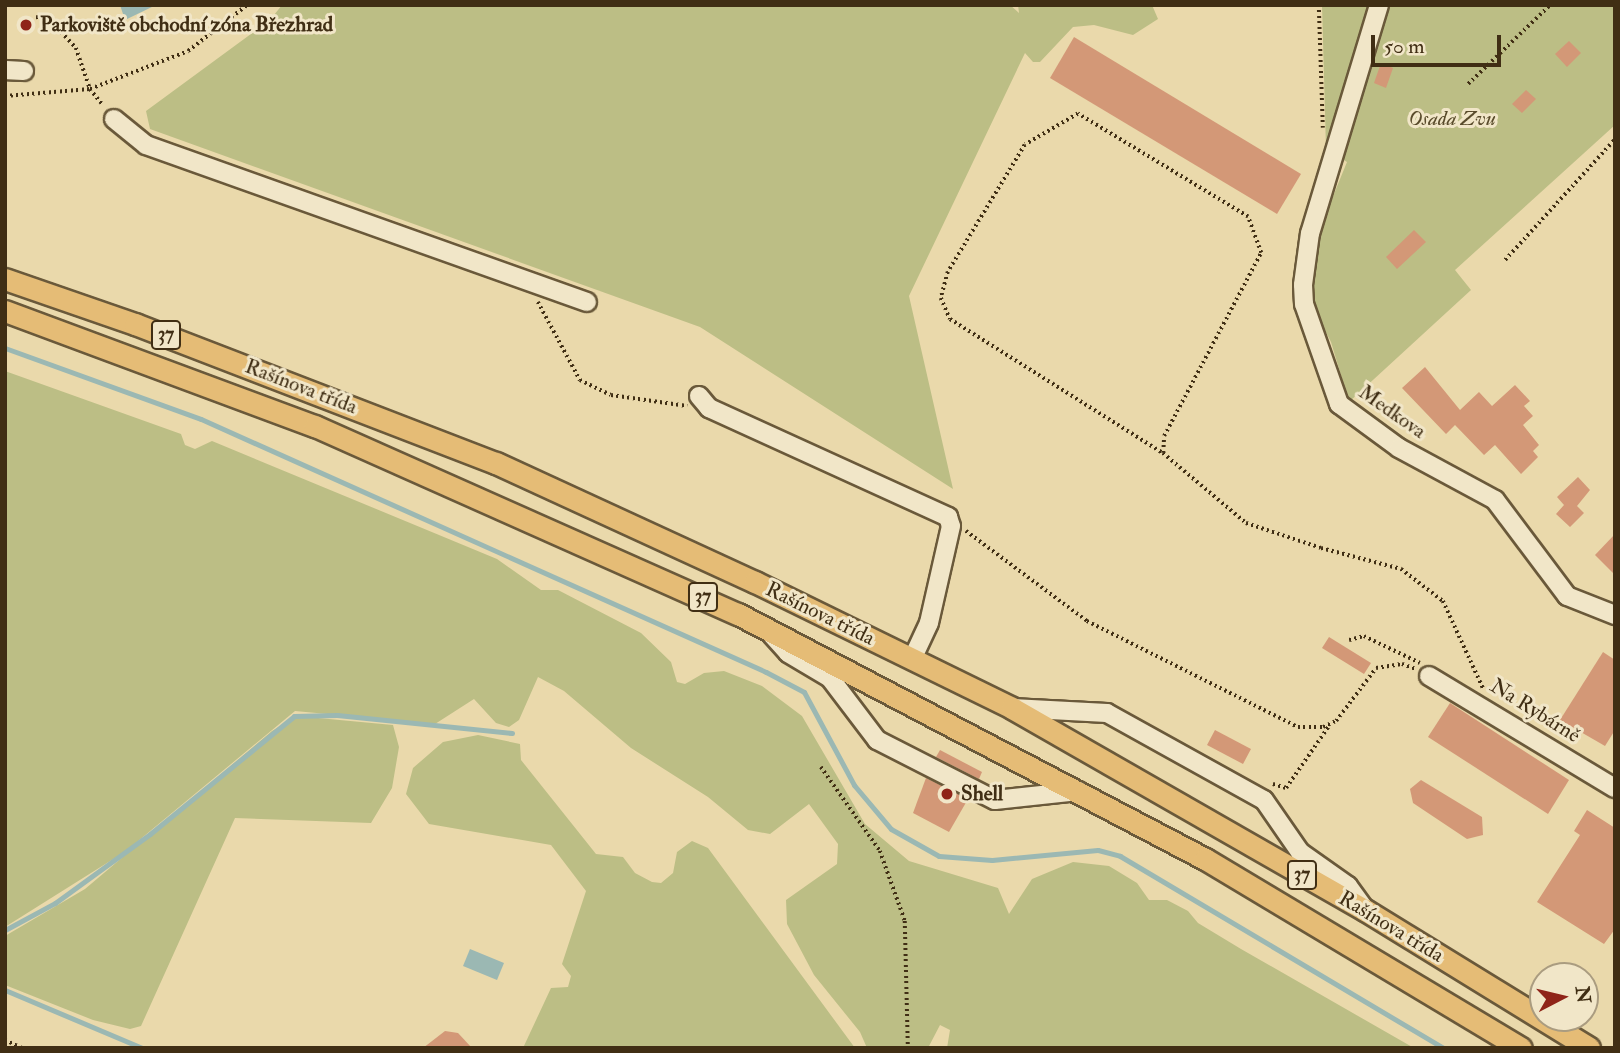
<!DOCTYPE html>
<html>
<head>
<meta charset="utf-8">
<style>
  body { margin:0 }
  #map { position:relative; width:1620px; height:1053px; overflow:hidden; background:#ead9ab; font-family:"IM FELL Double Pica",serif }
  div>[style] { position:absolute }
  .green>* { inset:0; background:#bcbe85 }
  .water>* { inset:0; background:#9bb8b3 }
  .stream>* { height:5px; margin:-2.5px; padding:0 2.5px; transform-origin:2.5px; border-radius:2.5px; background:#9bb8b3 }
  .building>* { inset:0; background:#d39877 }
  .path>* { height:3.5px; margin-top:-1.75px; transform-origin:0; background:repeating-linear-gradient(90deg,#402e14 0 2px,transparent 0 5.5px) }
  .roads { filter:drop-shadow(2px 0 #6a593a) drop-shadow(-2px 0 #6a593a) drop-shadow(0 2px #6a593a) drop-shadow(0 -2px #6a593a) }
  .minor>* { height:18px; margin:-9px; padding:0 9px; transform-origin:9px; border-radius:9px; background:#f1e6c8 }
  .major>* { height:21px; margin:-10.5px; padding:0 10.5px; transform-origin:10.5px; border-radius:10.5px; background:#e5bc76 }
  .dots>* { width:19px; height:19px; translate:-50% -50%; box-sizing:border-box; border:4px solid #f1e6c8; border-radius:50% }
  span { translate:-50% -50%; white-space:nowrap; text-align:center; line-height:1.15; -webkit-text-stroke:6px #f1e6c8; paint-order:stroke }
  .shield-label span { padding:2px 5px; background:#f1e6c8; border:2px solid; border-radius:5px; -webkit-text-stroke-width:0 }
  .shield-label { font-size:19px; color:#402e14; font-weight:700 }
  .poi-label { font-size:21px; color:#402e14; font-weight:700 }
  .left { translate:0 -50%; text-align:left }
  .park-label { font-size:21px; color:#594b2b; font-style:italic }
  .street-label { font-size:21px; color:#402e14 }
  .frame { position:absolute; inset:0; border:7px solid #402e14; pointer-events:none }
  .north { position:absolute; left:1529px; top:962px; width:70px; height:70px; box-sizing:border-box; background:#f1e6c8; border:2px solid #aa9c80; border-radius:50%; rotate:83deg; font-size:19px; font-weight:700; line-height:28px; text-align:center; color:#402e14 }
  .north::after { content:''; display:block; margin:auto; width:24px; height:32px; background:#8f2418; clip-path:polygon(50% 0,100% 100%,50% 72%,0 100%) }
  .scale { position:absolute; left:1371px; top:35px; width:130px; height:32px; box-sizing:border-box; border:4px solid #402e14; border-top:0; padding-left:9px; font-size:21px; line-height:24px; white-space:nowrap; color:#402e14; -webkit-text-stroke:5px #f1e6c8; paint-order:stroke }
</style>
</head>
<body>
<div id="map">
  <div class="green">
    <i style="clip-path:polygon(282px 5px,1010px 5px,1019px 13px,1018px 5px,1152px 5px,1158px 19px,1133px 35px,1094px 25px,1073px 27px,1040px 62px,1033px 62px,1025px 53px,909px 296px,953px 489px,700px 327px,150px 129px,146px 111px,270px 20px)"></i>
    <i style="clip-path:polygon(1322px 5px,1615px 5px,1615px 125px,1455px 270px,1471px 290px,1349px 402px,1331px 342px,1309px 300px,1311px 250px,1347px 162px,1326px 149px)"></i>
    <i style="clip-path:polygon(5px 371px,181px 434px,185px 445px,195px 449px,212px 441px,497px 559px,541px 590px,558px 590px,641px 633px,671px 662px,677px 682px,685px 684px,704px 673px,724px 671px,762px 686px,802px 716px,865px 824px,909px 861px,998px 888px,1009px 914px,1032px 879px,1073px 862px,1109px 866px,1137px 883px,1149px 900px,1167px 900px,1188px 911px,1198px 923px,1241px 949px,1414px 1048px,947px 1048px,950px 1030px,940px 1025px,928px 1048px,867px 1048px,860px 1032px,814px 975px,787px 924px,786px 900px,837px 864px,838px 844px,809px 804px,770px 834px,748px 830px,708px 797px,631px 748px,564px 691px,538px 677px,519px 720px,509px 727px,496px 723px,474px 699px,435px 724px,295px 711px,126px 851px,5px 927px)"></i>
    <i style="clip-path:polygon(297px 716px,393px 725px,399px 747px,392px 788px,371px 823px,235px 818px,141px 1026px,130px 1029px,93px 1020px,5px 985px,5px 936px,85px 889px,272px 731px)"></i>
    <i style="clip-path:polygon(478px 735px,520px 744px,521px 760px,596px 854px,623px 857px,635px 873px,652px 882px,661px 883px,673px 873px,677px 852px,692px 841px,708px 848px,855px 1048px,523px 1048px,551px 988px,568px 987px,571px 976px,562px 964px,586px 891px,551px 845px,429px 824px,406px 794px,413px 768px,443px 742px)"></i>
  </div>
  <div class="water">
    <i style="clip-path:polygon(120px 5px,156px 5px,125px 20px)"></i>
    <i style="clip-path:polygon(470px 949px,504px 963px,497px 980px,463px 966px)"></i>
  </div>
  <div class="stream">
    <i style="left:5px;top:348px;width:208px;rotate:19.9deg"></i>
    <i style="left:201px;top:419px;width:619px;rotate:24.12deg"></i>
    <i style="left:766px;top:672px;width:43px;rotate:27.8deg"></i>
    <i style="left:804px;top:692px;width:106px;rotate:61.7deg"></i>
    <i style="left:854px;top:785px;width:57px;rotate:49.9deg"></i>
    <i style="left:891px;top:829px;width:55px;rotate:29.4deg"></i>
    <i style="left:939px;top:856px;width:53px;rotate:4.3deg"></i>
    <i style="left:992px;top:860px;width:106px;rotate:-5.4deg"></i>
    <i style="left:1098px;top:850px;width:23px;rotate:15deg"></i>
    <i style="left:1120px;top:856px;width:376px;rotate:30.7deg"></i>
    <i style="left:5px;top:930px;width:57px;rotate:-28.4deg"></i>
    <i style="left:55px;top:903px;width:117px;rotate:-36deg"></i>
    <i style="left:150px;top:834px;width:186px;rotate:-39.3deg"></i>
    <i style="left:294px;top:716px;width:43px;rotate:-1.3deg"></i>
    <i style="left:337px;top:715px;width:176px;rotate:5.9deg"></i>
    <i style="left:5px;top:990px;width:149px;rotate:22.9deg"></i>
  </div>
  <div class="building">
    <i style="clip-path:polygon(1074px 37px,1301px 174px,1277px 214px,1050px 78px)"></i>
    <i style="clip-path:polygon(1569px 41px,1581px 53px,1567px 67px,1555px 54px)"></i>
    <i style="clip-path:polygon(1381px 63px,1393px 68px,1386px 88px,1374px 83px)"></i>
    <i style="clip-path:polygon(1526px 90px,1536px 99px,1522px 113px,1512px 104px)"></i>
    <i style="clip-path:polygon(1414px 230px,1426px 242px,1397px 269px,1386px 257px)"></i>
    <i style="clip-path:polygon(1425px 367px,1460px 410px,1479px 392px,1492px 406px,1515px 385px,1530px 401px,1524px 406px,1533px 416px,1523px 425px,1539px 445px,1533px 451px,1538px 457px,1521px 474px,1495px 445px,1484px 455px,1455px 425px,1446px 434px,1402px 388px)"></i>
    <i style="clip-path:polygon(1578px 477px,1590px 490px,1577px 506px,1584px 513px,1570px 527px,1556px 514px,1564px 505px,1557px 497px)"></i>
    <i style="clip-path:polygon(1615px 534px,1615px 575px,1595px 555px)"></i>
    <i style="clip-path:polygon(1329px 637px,1371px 663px,1364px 674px,1322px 648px)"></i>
    <i style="clip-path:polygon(1603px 652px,1615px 660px,1615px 730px,1605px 746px,1560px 720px)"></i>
    <i style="clip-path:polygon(1450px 703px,1569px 780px,1548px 814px,1428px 737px)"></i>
    <i style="clip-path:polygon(1215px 730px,1251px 749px,1243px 764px,1207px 745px)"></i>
    <i style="clip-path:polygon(940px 750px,982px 772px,979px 779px,936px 757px)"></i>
    <i style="clip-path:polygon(926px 778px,968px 799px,949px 832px,913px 813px)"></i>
    <i style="clip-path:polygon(1421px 780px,1482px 817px,1483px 835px,1467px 839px,1413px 803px,1410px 789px)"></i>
    <i style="clip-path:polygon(1587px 810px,1615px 828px,1615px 929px,1604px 944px,1537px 902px,1580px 835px,1574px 831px)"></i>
    <i style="clip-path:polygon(445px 1031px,458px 1033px,472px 1048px,423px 1048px)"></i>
  </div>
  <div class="path">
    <i style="left:1319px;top:5px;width:123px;rotate:88.1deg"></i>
    <i style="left:36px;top:17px;width:14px;rotate:12deg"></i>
    <i style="left:50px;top:20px;width:38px;rotate:47deg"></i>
    <i style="left:76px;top:48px;width:43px;rotate:71.1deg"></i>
    <i style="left:90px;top:89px;width:105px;rotate:-21.2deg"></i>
    <i style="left:188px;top:51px;width:75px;rotate:-37.9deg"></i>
    <i style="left:1468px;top:84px;width:114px;rotate:-43.9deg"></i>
    <i style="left:5px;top:96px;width:85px;rotate:-4.7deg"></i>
    <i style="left:90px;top:89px;width:21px;rotate:51deg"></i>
    <i style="left:1505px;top:260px;width:164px;rotate:-47.7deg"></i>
    <i style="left:538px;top:302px;width:89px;rotate:61.7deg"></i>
    <i style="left:580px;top:380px;width:34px;rotate:26deg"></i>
    <i style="left:611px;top:395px;width:77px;rotate:8.2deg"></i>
    <i style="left:1163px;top:453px;width:17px;rotate:-87deg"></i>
    <i style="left:1164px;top:436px;width:207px;rotate:-62.1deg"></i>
    <i style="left:1261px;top:253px;width:38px;rotate:-110deg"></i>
    <i style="left:1248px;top:217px;width:199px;rotate:-148.8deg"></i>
    <i style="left:1078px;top:114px;width:61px;rotate:149.7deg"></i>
    <i style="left:1025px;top:145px;width:149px;rotate:121.2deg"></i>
    <i style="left:948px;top:272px;width:27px;rotate:105deg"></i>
    <i style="left:941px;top:298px;width:23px;rotate:67deg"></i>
    <i style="left:950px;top:319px;width:252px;rotate:32.2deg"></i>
    <i style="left:1163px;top:453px;width:109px;rotate:40.1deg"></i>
    <i style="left:1246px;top:523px;width:79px;rotate:18.4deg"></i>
    <i style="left:1321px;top:548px;width:83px;rotate:14.7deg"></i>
    <i style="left:1401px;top:569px;width:53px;rotate:37.3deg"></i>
    <i style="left:1443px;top:601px;width:96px;rotate:65.3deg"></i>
    <i style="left:966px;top:531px;width:151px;rotate:36.6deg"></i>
    <i style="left:1087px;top:621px;width:236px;rotate:26.7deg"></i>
    <i style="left:1298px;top:727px;width:25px"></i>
    <i style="left:1323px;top:727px;width:14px;rotate:-25deg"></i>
    <i style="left:1336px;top:721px;width:66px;rotate:-53deg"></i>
    <i style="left:1376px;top:668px;width:26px;rotate:-9deg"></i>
    <i style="left:1402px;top:664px;width:15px;rotate:20deg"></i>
    <i style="left:1349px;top:640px;width:16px;rotate:-15deg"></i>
    <i style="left:1364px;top:636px;width:62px;rotate:25.7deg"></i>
    <i style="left:821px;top:767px;width:103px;rotate:54.9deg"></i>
    <i style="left:880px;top:851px;width:74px;rotate:70.3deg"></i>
    <i style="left:905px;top:921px;width:127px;rotate:88.6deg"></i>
    <i style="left:1273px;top:784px;width:14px;rotate:17deg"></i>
    <i style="left:1286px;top:788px;width:75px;rotate:-55.3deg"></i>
    <i style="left:5px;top:1040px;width:19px;rotate:25deg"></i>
  </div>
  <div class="roads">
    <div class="minor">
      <i style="left:1379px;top:5px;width:238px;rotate:106.8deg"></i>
      <i style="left:1310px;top:233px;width:52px;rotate:97.7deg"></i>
      <i style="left:1303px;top:285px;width:19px;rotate:87deg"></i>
      <i style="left:1304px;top:304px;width:106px;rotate:70.7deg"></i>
      <i style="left:1339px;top:404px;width:74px;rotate:36.3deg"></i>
      <i style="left:1399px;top:448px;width:109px;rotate:28.4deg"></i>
      <i style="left:1495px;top:500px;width:120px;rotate:53.1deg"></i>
      <i style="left:1567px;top:596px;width:52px;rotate:21.6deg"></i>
      <i style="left:5px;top:70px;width:19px;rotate:3deg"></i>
      <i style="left:114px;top:119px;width:41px;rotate:39.1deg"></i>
      <i style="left:146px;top:145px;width:468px;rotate:19.6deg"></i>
      <i style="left:699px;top:396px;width:16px;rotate:50deg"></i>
      <i style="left:709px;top:408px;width:263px;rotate:24.5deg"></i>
      <i style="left:948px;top:517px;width:9px;rotate:72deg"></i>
      <i style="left:951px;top:526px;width:99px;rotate:102.8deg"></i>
      <i style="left:929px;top:623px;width:40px;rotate:115deg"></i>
      <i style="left:772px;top:635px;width:24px;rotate:48deg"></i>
      <i style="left:788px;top:653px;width:49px;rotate:30.8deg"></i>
      <i style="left:830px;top:678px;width:78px;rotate:52.8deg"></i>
      <i style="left:877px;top:740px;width:132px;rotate:27deg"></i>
      <i style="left:995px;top:800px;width:84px;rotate:-6.1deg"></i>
      <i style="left:1429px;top:676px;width:217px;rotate:31.1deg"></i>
      <i style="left:1012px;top:708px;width:95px;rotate:3deg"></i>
      <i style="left:1107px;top:713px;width:179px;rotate:29deg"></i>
      <i style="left:1264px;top:800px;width:63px;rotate:55.3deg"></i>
      <i style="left:1300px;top:852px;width:59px;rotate:35.3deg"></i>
      <i style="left:1348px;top:886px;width:26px;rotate:54deg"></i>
    </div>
    <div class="major">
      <i style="left:5px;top:279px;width:138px;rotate:19.1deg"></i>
      <i style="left:135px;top:324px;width:387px;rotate:21.1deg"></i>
      <i style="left:496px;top:463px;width:285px;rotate:24.7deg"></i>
      <i style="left:755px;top:582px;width:286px;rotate:26.1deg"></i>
      <i style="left:1012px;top:708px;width:407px;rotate:29.8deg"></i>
      <i style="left:1365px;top:910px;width:263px;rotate:31.6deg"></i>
      <i style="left:5px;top:311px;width:331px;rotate:20.4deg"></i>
      <i style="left:315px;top:426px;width:463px;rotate:24deg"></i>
      <i style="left:738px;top:614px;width:527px;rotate:27.68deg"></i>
      <i style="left:1205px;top:859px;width:368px;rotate:30.9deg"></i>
    </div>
  </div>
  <div class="dots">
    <i style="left:26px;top:25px;background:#8f2418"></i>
    <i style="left:947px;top:794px;background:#8f2418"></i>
  </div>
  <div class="shield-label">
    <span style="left:166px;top:335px">37</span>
    <span style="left:703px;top:597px">37</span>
    <span style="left:1302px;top:875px">37</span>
  </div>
  <div class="poi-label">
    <span class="left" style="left:40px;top:25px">Parkoviště obchodní zóna Březhrad</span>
    <span class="left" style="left:961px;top:794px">Shell</span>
  </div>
  <div class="park-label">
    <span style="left:1452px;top:119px">Osada Zvu</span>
  </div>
  <div class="street-label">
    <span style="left:301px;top:387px;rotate:21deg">Rašínova třída</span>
    <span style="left:1392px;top:412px;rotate:35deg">Medkova</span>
    <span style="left:820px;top:614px;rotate:26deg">Rašínova třída</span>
    <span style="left:1535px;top:711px;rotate:32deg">Na Rybárně</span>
    <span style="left:1391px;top:927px;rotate:31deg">Rašínova třída</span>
  </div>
  <div class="frame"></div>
  <div class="north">N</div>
  <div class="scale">50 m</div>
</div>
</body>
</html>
